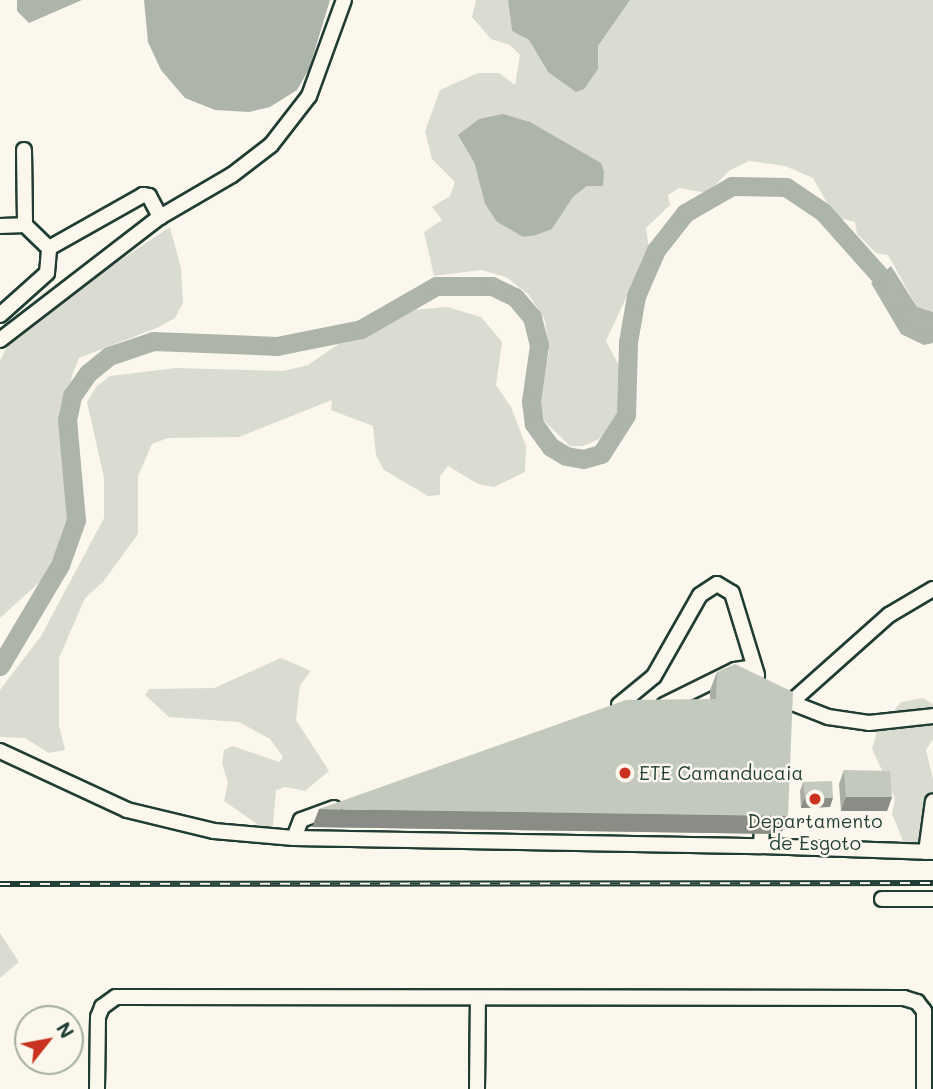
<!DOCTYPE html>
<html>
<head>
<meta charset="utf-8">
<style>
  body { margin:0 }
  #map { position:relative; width:933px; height:1089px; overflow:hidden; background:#fbf7ec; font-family:Mali,sans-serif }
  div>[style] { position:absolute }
  .green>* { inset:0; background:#dbdcd1 }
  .water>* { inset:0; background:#adb4aa }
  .river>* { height:19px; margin:-9.5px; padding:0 9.5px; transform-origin:9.5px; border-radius:9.5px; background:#adb4aa }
  .roads { filter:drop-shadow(2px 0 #1f3d34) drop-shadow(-2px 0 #1f3d34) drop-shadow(0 2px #1f3d34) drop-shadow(0 -2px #1f3d34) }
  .minor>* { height:14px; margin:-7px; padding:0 7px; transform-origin:7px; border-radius:7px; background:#fbf7ec }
  .rail>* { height:6px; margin-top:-3px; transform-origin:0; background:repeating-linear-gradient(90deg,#fbf7ec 0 10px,#1f3d34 0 20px); box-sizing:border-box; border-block:2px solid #1f3d34 }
  .wall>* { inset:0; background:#a9ada3 }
  .shaded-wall>* { inset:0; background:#898d85 }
  .building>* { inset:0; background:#c4c9be }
  .dots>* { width:19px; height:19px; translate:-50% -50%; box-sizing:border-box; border:4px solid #fbf7ec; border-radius:50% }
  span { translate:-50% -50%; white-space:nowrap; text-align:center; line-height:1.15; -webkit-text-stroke:5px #fbf7ec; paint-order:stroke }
  .poi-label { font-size:19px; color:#1f3d34 }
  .left { translate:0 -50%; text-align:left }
  .north { position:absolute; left:14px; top:1005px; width:70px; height:70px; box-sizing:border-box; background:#fbf7ec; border:2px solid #a3ada2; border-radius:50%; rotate:59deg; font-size:19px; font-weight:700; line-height:28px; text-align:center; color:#1f3d34 }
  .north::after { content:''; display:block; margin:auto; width:24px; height:32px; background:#c8321e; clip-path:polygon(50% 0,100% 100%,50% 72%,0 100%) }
</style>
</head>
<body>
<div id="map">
  <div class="green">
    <i style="clip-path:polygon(evenodd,476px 0,508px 0,512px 31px,529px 40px,548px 72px,598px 69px,598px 46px,630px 0,933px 0,933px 312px,917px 307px,888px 255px,876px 253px,857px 234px,855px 222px,835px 217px,813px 178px,785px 166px,749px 161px,730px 170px,707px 193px,679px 188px,668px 195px,670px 205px,646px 228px,649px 248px,606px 341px,627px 381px,624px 399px,616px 421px,599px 439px,583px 446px,570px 446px,542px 419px,538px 405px,549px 352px,545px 320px,529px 295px,506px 277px,481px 270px,434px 276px,424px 232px,442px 220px,432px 207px,450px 196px,455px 182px,432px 159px,425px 131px,440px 90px,478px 73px,499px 73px,515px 85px,520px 55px,510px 45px,491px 39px,472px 17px,476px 0,474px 162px,603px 185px,587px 186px,573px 197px,552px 229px,523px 237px,497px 222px,485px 204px,474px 162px)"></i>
    <i style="clip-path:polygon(170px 227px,181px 268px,183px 303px,175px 318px,159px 327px,79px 358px,72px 375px,61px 448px,68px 517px,65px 533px,43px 579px,0 618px,0 361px,15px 330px)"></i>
    <i style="clip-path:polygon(447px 307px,481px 317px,502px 342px,496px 385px,511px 407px,526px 446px,525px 472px,494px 487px,478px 484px,448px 466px,440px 476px,440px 495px,428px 496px,384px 470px,376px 455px,373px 426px,331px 410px,332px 400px,239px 437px,168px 438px,152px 444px,138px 476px,138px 534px,103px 582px,85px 598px,59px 658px,59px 726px,65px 750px,49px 753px,25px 738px,0 737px,0 690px,41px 636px,104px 518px,104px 478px,87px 402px,96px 387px,110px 376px,176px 368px,283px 371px,308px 365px,359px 330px,411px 310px)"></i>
    <i style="clip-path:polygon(281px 658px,311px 671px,300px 685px,296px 720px,329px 771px,305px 791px,285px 787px,276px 790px,273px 826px,267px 831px,224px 801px,228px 783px,222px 763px,224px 750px,233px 746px,279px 762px,283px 757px,270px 739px,239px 722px,169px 717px,145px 695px,149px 689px,214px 688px)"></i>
    <i style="clip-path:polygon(923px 698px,933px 704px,933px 739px,926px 750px,933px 779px,933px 840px,923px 847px,906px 848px,892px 814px,895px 798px,872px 749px,877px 731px,901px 702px)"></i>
    <i style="clip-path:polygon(0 933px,19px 962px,0 978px)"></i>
  </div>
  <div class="water">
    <i style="clip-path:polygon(17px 0,82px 0,29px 23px,17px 11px)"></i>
    <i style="clip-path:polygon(144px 0,330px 0,309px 69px,297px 90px,270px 107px,249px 112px,215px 110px,185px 98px,161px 70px,148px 42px)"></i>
    <i style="clip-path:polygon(508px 0,630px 0,598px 46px,598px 69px,584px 89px,576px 92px,548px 72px,529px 40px,512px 31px)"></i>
    <i style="clip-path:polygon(503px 114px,530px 122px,601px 163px,604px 172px,603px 186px,587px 186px,573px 197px,552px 229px,536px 235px,523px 237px,497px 222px,485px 204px,474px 162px,458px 135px,479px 119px)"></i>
    <i style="clip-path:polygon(891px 266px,917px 307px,933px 312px,933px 343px,924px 345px,901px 334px,871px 283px)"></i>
  </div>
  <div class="river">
    <i style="left:0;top:666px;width:117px;rotate:-59.3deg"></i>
    <i style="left:60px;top:565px;width:48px;rotate:-70.4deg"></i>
    <i style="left:76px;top:520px;width:100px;rotate:-95.1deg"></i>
    <i style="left:67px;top:420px;width:25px;rotate:-78deg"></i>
    <i style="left:72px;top:396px;width:28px;rotate:-55deg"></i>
    <i style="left:88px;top:373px;width:27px;rotate:-39deg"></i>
    <i style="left:109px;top:356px;width:46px;rotate:-18.8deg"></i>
    <i style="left:153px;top:341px;width:124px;rotate:2.3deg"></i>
    <i style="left:277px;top:346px;width:86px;rotate:-11.4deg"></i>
    <i style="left:361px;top:329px;width:86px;rotate:-29.8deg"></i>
    <i style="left:436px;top:286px;width:56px"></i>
    <i style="left:492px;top:286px;width:25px;rotate:26deg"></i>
    <i style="left:515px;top:297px;width:26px;rotate:50deg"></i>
    <i style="left:532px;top:317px;width:29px;rotate:76deg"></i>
    <i style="left:539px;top:345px;width:57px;rotate:98.1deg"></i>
    <i style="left:531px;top:401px;width:23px;rotate:83deg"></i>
    <i style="left:534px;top:424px;width:29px;rotate:54deg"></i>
    <i style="left:551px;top:447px;width:17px;rotate:31deg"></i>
    <i style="left:566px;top:456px;width:17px;rotate:10deg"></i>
    <i style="left:583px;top:459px;width:19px;rotate:-16deg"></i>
    <i style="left:601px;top:454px;width:46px;rotate:-57.3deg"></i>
    <i style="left:626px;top:415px;width:73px;rotate:-88.4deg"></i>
    <i style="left:628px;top:342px;width:47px;rotate:-80.1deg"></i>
    <i style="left:636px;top:296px;width:50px;rotate:-66.5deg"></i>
    <i style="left:656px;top:250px;width:47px;rotate:-51.9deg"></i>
    <i style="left:685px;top:213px;width:54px;rotate:-29.9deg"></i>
    <i style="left:732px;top:186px;width:54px;rotate:1.1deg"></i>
    <i style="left:786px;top:187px;width:45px;rotate:34deg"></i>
    <i style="left:823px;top:212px;width:101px;rotate:48.2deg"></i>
    <i style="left:890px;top:287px;width:30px;rotate:60deg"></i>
    <i style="left:905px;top:313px;width:31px;rotate:27deg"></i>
  </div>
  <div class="roads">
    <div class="minor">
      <i style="left:24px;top:150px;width:75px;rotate:89.2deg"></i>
      <i style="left:0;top:226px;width:25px;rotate:-2deg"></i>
      <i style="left:25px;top:225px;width:33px;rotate:44deg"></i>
      <i style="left:49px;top:248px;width:108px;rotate:-29.4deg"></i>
      <i style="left:143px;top:195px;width:6px;rotate:9deg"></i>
      <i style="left:149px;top:196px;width:24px;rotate:62deg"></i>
      <i style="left:0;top:315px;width:63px;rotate:-41.8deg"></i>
      <i style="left:47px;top:273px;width:25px;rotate:-85deg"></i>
      <i style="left:0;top:340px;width:202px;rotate:-37.6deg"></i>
      <i style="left:160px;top:217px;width:83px;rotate:-30.3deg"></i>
      <i style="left:232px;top:175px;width:49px;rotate:-37.6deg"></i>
      <i style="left:271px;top:145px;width:62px;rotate:-52.2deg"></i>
      <i style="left:309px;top:96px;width:102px;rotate:-70deg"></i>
      <i style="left:777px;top:697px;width:55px;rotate:21.4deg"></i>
      <i style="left:828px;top:717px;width:41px;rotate:8.3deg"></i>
      <i style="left:869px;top:723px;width:64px;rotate:-6.2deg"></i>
      <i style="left:789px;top:704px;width:134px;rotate:-41.7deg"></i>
      <i style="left:889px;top:615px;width:51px;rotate:-30.6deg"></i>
      <i style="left:619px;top:705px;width:45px;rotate:-39.6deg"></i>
      <i style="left:654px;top:676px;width:93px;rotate:-60.4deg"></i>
      <i style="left:700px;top:595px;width:20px;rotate:-33deg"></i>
      <i style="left:717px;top:584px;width:17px;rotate:31deg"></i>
      <i style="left:732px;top:593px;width:86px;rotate:73deg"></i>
      <i style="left:664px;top:705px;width:79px;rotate:-26.2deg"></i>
      <i style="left:735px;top:670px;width:18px;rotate:-9deg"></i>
      <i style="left:0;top:751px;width:140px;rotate:24.9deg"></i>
      <i style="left:127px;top:810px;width:89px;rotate:13.6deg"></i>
      <i style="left:214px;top:831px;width:80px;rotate:5deg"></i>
      <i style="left:294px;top:838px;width:467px;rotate:1deg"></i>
      <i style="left:761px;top:846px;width:22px;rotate:-87deg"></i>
      <i style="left:294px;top:838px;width:19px;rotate:-69deg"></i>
      <i style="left:301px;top:820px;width:35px;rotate:-20deg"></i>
      <i style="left:761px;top:846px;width:172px;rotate:2deg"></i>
      <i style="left:926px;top:852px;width:51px;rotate:-82.2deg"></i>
      <i style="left:882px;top:899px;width:51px"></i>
      <i style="left:97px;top:1089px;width:72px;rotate:-89.2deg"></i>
      <i style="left:98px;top:1017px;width:11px;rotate:-68deg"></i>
      <i style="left:102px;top:1007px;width:17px;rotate:-36deg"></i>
      <i style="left:116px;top:997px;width:788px;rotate:0.07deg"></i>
      <i style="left:904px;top:998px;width:14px;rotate:17deg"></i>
      <i style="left:917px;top:1002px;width:11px;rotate:52deg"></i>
      <i style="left:924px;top:1011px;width:78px;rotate:90deg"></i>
      <i style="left:477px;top:1089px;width:90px;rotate:-89.4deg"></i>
    </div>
  </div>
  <div class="rail">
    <i style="left:0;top:884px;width:933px;rotate:-0.06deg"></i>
  </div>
  <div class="wall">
    <i style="clip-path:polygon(717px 672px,788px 816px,781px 834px,312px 827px,710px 699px,710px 690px)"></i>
    <i style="clip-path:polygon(844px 770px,892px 797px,887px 811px,841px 811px,839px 784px)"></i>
    <i style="clip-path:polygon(803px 782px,830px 807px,801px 808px,800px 791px)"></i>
  </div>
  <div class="shaded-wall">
    <i style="clip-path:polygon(846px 797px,892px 797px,887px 811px,841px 811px)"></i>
    <i style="clip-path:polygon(805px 798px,833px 798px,830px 807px,801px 808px)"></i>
    <i style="clip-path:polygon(319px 809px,788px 816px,781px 834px,312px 827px)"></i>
  </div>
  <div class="building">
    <i style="clip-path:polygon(735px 664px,793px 692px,788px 816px,319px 809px,626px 700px,716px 699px,717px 672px)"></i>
    <i style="clip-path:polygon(844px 770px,890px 771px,892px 797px,846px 797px)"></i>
    <i style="clip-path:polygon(832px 781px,833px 798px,805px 798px,803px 782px)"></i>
  </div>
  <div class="dots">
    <i style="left:625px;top:773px;background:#c8321e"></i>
    <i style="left:815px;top:799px;background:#c8321e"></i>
  </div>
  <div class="poi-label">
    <span class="left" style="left:639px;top:773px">ETE Camanducaia</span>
    <span style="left:815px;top:832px">Departamento<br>de Esgoto</span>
  </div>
  <div class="north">N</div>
</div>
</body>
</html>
